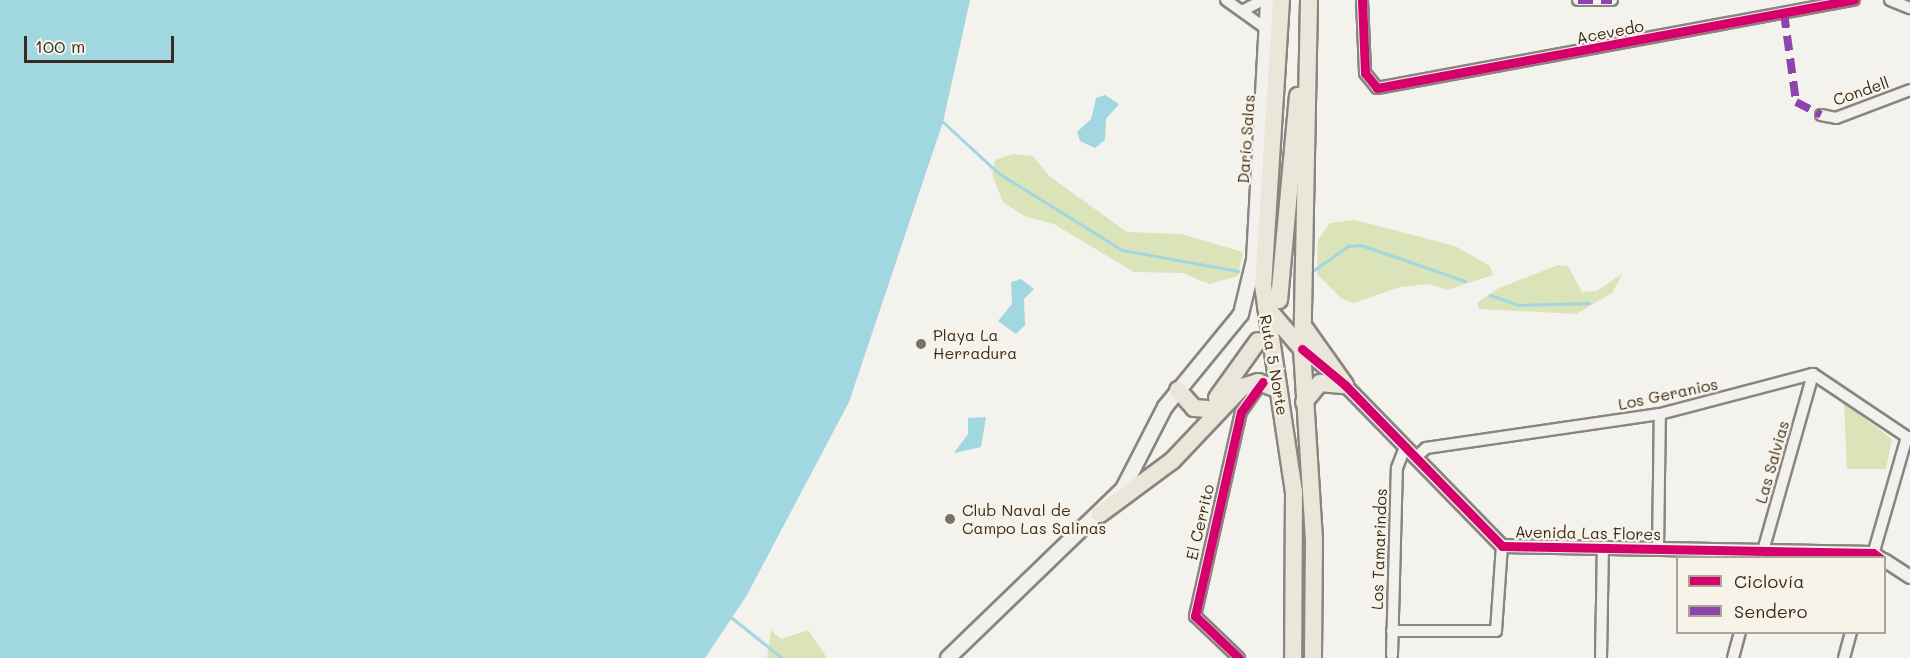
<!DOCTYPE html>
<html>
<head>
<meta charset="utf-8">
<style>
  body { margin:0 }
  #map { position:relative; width:1910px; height:658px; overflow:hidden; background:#f4f2ec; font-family:Mali,sans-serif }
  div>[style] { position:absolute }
  .green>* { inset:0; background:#dae4b8 }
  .water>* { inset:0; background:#a1d7e0 }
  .stream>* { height:3px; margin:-1.5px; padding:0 1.5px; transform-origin:1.5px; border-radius:1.5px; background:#a1d7e0 }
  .roads { filter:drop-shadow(2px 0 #898580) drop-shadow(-2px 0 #898580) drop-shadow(0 2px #898580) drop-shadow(0 -2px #898580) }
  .minor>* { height:10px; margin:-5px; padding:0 5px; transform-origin:5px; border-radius:5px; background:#f2f1ed }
  .tertiary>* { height:12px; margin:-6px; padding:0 6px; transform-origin:6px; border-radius:6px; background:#f2f1ed }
  .secondary>* { height:14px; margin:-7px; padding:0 7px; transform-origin:7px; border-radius:7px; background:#f2f1ed }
  .trunk>* { height:16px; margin:-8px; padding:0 8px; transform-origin:8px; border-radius:8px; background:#ebe6da }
  .quiet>* { height:8px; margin-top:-4px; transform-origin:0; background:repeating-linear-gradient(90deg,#8e44ad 0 15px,transparent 0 23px) }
  .cycleway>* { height:9px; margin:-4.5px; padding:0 4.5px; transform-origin:4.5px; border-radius:4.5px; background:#d6006c }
  .dots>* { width:16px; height:16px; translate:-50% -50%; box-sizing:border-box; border:3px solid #f7f3e8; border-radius:50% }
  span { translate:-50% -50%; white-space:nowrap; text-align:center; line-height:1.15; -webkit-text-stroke:5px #f7f3e8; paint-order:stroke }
  .street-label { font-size:16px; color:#3b2a1e }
  .poi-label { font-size:16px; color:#3b2a1e }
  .left { translate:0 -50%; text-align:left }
  .legend { position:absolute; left:1676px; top:556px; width:210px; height:78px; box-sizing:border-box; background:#f7f3e8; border:2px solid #aca397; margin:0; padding:8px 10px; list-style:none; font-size:18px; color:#3b2a1e }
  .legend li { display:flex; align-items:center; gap:12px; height:30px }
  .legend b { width:30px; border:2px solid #aca397 }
  .scale { position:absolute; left:24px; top:36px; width:150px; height:27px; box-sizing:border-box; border:3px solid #3b2a1e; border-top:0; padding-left:8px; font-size:18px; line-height:21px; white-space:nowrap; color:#3b2a1e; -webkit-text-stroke:4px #f7f3e8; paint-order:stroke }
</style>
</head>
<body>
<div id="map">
  <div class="green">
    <i style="clip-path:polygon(1013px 154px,1033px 156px,1049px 176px,1127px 232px,1181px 234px,1243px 252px,1238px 276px,1209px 284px,1183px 273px,1134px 272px,1054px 224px,1024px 216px,1003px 202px,992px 175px,995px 160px)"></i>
    <i style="clip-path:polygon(1355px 220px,1455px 246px,1490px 266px,1493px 275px,1447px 290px,1429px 284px,1400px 287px,1354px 303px,1342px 299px,1317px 274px,1318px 240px,1330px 223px)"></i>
    <i style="clip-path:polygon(1558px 265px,1568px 266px,1582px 292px,1597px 291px,1623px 273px,1612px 293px,1576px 314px,1479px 309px,1477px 303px,1497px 289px)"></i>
    <i style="clip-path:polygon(1844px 403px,1892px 439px,1886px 469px,1847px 469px)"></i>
    <i style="clip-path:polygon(771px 630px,781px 639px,808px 630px,827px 658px,767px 658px)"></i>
  </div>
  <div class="water">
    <i style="clip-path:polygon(0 0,970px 0,943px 122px,849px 402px,747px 595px,705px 658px,0 658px)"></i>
    <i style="clip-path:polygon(1105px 95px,1119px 104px,1106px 119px,1105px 140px,1095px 148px,1080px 141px,1077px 132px,1091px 119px,1096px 98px)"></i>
    <i style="clip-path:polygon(1021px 279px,1034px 289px,1024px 299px,1025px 325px,1016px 334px,998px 321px,1012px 304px,1011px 282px)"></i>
    <i style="clip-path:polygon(986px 417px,981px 447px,954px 453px,968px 434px,968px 418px)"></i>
  </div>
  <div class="stream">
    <i style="left:943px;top:122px;width:75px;rotate:42.8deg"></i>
    <i style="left:998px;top:173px;width:146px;rotate:31.8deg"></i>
    <i style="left:1122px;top:250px;width:118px;rotate:10.3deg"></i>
    <i style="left:1314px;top:270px;width:42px;rotate:-35.2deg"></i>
    <i style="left:1348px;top:246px;width:13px;rotate:-4deg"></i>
    <i style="left:1361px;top:245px;width:110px;rotate:19.1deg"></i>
    <i style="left:1490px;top:295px;width:31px;rotate:19deg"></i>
    <i style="left:1519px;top:305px;width:70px;rotate:-1.6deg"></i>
    <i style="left:732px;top:618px;width:64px;rotate:38.7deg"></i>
  </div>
  <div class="roads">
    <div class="minor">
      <i style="left:1226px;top:0;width:52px;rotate:35.5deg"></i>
      <i style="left:1362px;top:0;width:73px;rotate:87.6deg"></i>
      <i style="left:1365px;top:73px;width:19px;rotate:51deg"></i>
      <i style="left:1377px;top:88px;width:485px;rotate:-10.5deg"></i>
      <i style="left:1578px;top:0;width:34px"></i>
      <i style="left:1890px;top:0;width:22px;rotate:22deg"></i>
      <i style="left:1244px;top:10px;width:21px;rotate:-28deg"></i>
      <i style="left:1821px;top:115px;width:15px;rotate:11deg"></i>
      <i style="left:1836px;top:118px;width:79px;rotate:-20.7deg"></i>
      <i style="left:1415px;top:458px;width:15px;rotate:-42deg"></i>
      <i style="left:1426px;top:448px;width:236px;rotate:-8.3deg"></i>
      <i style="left:1660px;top:414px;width:158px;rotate:-14.7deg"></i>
      <i style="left:1813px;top:374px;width:117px;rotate:33.8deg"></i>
      <i style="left:1658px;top:549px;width:135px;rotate:-89.2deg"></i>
      <i style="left:1761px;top:558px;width:191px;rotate:-74.2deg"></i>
      <i style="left:1872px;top:558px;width:126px;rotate:-73.9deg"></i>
      <i style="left:1392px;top:631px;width:104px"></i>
      <i style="left:1496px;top:631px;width:85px;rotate:-86deg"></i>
      <i style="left:1392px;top:655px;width:187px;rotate:-88.5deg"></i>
      <i style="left:1397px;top:468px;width:22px;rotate:-69deg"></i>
      <i style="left:1239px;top:658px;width:61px;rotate:-136.3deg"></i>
      <i style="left:1195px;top:616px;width:209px;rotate:-77.3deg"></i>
      <i style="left:1241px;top:412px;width:37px;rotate:-55deg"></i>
      <i style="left:1601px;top:658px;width:110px;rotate:-89deg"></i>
      <i style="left:1733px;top:658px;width:27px;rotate:-75deg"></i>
      <i style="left:1844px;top:658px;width:27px;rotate:-75deg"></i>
    </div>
    <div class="tertiary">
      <i style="left:1302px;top:349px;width:56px;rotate:39.9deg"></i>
      <i style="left:1345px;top:385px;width:225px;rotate:45.7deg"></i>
      <i style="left:1502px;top:546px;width:371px;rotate:1.1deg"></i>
      <i style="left:1873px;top:553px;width:9px;rotate:36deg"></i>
      <i style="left:1884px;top:560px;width:31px;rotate:33deg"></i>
    </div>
    <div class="secondary">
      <i style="left:948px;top:658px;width:243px;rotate:-44deg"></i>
      <i style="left:1123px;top:489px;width:92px;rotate:-62.9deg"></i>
      <i style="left:1165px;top:407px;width:120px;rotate:-50.7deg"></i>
      <i style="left:1241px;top:314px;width:56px;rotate:-76.5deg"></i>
      <i style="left:1254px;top:260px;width:260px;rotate:-86.9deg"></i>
    </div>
    <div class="trunk">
      <i style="left:1281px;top:0;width:286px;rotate:93.6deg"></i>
      <i style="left:1263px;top:285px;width:209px;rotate:81.5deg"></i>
      <i style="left:1294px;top:492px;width:166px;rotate:90.3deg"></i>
      <i style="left:1309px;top:0;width:349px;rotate:91.1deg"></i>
      <i style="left:1302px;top:349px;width:191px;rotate:86.4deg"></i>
      <i style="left:1314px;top:540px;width:118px;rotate:90.5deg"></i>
      <i style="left:1279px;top:300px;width:205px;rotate:-84.7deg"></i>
      <i style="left:1266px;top:307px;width:55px;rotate:49.4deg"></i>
      <i style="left:1304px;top:327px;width:71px;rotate:54.7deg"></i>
      <i style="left:1178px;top:390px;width:24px;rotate:48deg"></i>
      <i style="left:1194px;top:408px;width:14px;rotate:4deg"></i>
      <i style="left:1217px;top:398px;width:70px;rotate:-54.3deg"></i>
      <i style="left:1304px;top:402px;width:25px;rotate:-50deg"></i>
      <i style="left:1320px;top:383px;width:25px;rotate:5deg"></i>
      <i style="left:1100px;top:514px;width:89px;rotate:-36.4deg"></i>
      <i style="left:1172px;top:461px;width:102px;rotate:-46.6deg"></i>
      <i style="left:1242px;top:387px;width:17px;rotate:-17deg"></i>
      <i style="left:1258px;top:382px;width:20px;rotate:20deg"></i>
    </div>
  </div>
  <div class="quiet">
    <i style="left:1578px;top:0;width:34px"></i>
    <i style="left:1784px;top:13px;width:90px;rotate:82.3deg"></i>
    <i style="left:1796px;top:102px;width:28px;rotate:27deg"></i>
  </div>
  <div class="cycleway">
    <i style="left:1362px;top:0;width:73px;rotate:87.6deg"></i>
    <i style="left:1365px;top:73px;width:19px;rotate:51deg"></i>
    <i style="left:1377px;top:88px;width:485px;rotate:-10.5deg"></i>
    <i style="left:1302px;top:349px;width:56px;rotate:39.9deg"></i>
    <i style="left:1345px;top:385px;width:225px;rotate:45.7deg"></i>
    <i style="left:1502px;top:546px;width:371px;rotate:1.1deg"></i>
    <i style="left:1873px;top:553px;width:9px;rotate:36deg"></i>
    <i style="left:1239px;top:658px;width:61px;rotate:-136.3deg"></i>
    <i style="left:1195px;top:616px;width:209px;rotate:-77.3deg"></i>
    <i style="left:1241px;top:412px;width:37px;rotate:-54deg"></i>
  </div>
  <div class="dots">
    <i style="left:921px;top:344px;background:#7c7066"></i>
    <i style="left:950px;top:519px;background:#7c7066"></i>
  </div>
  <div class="street-label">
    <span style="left:1610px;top:32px;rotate:-11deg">Acevedo</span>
    <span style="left:1861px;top:91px;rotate:-19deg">Condell</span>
    <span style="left:1246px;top:139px;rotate:-86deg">Darío Salas</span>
    <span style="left:1274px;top:365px;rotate:80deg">Ruta 5 Norte</span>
    <span style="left:1668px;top:394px;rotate:-12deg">Los Geranios</span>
    <span style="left:1772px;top:462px;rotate:-74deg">Las Salvias</span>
    <span style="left:1200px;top:522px;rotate:-77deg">El Cerrito</span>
    <span style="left:1588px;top:533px;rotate:1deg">Avenida Las Flores</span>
    <span style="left:1379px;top:549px;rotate:-88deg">Los Tamarindos</span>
  </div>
  <div class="poi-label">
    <span class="left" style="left:933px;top:344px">Playa La<br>Herradura</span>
    <span class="left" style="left:962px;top:519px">Club Naval de<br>Campo Las Salinas</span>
  </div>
  <ul class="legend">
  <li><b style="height:8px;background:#d6006c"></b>Ciclovía</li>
  <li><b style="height:8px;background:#8e44ad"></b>Sendero</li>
  </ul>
  <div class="scale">100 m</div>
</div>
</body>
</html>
